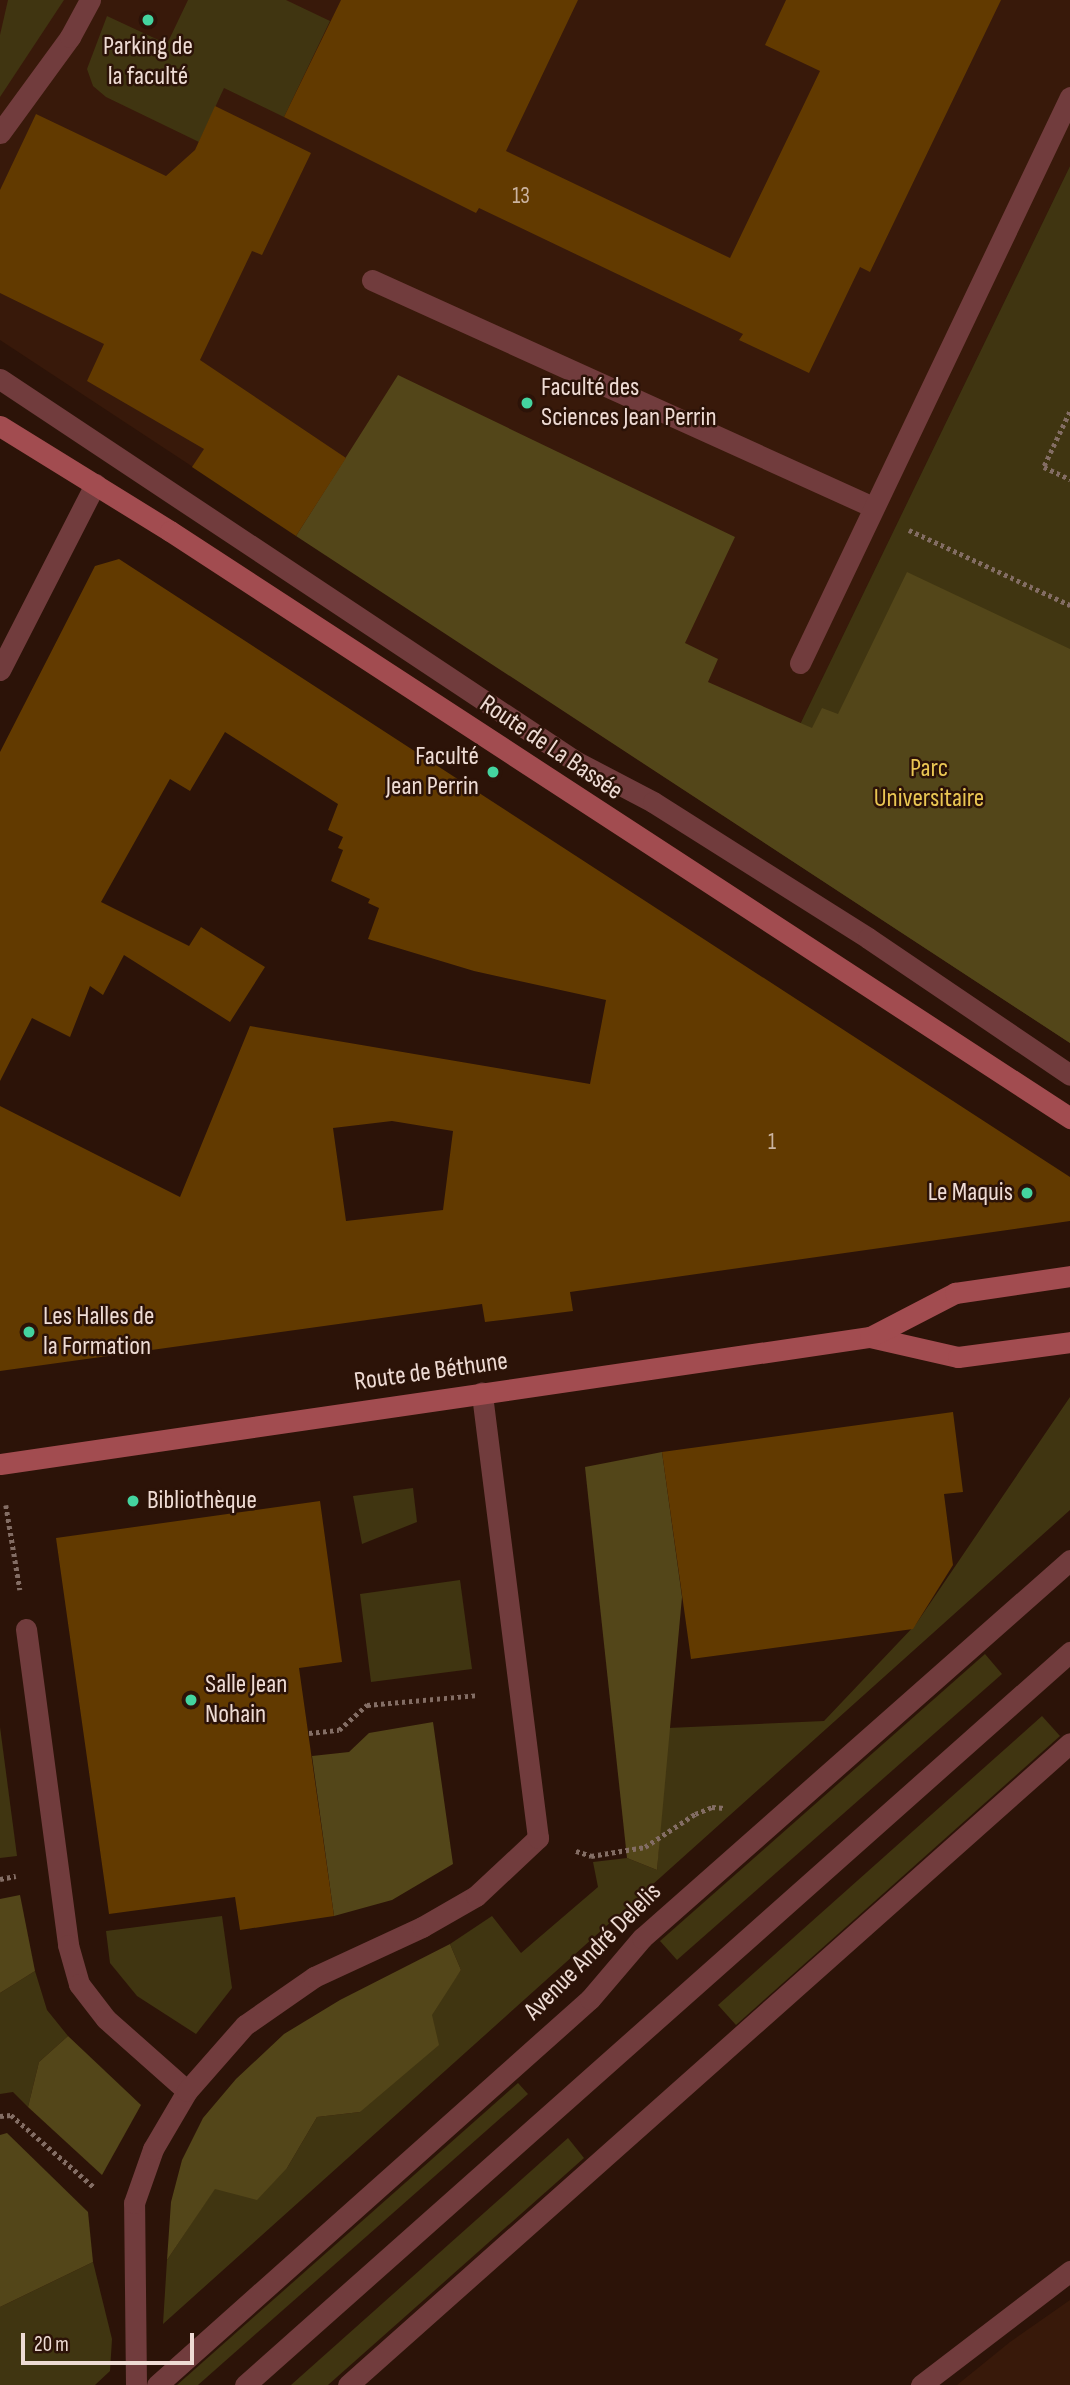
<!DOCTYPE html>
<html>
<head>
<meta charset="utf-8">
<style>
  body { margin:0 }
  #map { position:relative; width:1070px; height:2385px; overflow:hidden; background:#2c1308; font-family:"Sofia Sans Condensed",sans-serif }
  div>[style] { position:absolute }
  .built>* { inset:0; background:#38190a }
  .green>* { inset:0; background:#403511 }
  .forest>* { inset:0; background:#534619 }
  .building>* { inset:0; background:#623a00 }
  .path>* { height:4.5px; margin-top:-2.25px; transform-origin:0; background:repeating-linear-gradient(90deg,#836d64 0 3.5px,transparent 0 7px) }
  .lane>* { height:21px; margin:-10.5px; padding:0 10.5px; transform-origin:10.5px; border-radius:10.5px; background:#713c3d }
  .street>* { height:21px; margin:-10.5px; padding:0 10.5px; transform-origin:10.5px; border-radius:10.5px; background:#713c3d }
  .secondary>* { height:21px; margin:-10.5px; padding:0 10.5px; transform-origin:10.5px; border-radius:10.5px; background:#a24c50 }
  .dots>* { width:19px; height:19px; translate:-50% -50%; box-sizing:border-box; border:4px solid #2c1308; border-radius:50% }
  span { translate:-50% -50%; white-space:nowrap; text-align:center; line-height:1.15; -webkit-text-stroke:5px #2c1308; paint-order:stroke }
  .number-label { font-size:23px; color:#cbb39f }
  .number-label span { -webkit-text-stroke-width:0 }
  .poi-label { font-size:26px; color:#eedbd4 }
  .left { translate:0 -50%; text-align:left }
  .right { translate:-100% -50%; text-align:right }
  .street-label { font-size:26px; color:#eedbd4 }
  .park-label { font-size:26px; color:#eac653 }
  .scale { position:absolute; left:21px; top:2333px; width:173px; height:32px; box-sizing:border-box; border:4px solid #eedbd4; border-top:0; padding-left:9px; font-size:21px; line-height:24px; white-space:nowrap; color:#eedbd4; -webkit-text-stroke:5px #2c1308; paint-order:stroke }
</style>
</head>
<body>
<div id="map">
  <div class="built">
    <i style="clip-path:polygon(0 0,1070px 0,1070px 166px,748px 832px,0 340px)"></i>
    <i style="clip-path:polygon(1070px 2300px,1070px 2385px,957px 2385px,1010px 2342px)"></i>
  </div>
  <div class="green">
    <i style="clip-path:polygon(8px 0,64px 0,0 97px,0 35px)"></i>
    <i style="clip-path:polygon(188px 0,286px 0,330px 21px,284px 117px,224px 88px,199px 142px,106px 97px,93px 86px,87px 69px,107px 16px,167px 44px)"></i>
    <i style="clip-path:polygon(1070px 166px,1070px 1043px,748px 832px)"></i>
    <i style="clip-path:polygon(1070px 1397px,1070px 1510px,163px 2324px,167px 2260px,215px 2188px,287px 2168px,317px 2117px,360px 2112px,461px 1970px,450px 1944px,492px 1916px,521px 1953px,598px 1887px,593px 1862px,627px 1858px,657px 1870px,668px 1728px,824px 1721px,916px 1624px)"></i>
    <i style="clip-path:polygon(413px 1488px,417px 1522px,362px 1544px,353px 1496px)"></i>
    <i style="clip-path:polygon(460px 1580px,472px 1669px,371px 1682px,360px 1594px)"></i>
    <i style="clip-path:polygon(985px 1654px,1002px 1674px,677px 1960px,660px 1941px)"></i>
    <i style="clip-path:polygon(1042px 1716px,1060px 1736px,736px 2025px,718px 2005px)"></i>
    <i style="clip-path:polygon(0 1727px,17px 1856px,0 1858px)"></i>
    <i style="clip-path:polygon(222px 1916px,232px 1988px,196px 2034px,137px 1996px,110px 1963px,106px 1931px)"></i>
    <i style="clip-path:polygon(35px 1971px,47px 2010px,68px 2036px,39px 2062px,28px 2107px,13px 2092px,0 2094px,0 1993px)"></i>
    <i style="clip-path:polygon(518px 2083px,528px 2094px,198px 2385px,177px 2385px)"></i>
    <i style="clip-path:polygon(568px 2138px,584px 2158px,328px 2385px,291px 2385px)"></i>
    <i style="clip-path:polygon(93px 2262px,112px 2339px,110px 2371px,95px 2385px,0 2385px,0 2307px)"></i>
  </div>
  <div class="forest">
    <i style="clip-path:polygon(398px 375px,735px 537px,685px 643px,718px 659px,708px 682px,812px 728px,822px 708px,838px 714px,907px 572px,1070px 649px,1070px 1043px,296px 536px)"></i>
    <i style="clip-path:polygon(662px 1452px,682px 1597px,657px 1870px,627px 1858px,585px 1467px)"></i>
    <i style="clip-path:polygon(433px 1722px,453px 1864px,392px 1900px,334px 1916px,312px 1756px,349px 1752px,369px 1733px)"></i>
    <i style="clip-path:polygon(20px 1895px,35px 1971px,0 1993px,0 1899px)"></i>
    <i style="clip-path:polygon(450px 1944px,461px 1970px,432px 2015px,439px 2045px,360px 2112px,317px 2117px,287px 2168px,257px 2200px,215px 2189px,167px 2260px,171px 2202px,182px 2160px,203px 2118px,236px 2079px,284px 2034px,340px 2000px)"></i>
    <i style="clip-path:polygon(68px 2036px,141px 2105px,102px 2175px,28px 2107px,39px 2062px)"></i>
    <i style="clip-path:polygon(7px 2133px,88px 2212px,93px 2262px,0 2307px,0 2135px)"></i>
  </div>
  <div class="building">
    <i style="clip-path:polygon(341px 0,578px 0,506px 151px,730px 258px,820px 71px,765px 45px,786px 0,1001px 0,870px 272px,860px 267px,809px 373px,739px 340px,743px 334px,479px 208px,476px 213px,284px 117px)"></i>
    <i style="clip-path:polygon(215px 106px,311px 153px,262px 255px,252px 251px,200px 360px,346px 458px,296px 536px,192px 467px,204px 449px,87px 381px,104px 344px,0 293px,0 190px,36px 114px,166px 176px,195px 150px)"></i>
    <i style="clip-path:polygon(evenodd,119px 559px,1070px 1177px,1070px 1221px,570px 1292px,573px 1311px,485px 1322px,482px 1304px,0 1371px,0 1106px,180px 1197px,250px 1026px,590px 1084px,606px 1000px,474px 971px,368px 939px,379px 908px,368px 903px,370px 899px,331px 881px,343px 850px,338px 848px,343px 837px,328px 830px,338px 804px,225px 732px,190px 791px,170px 779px,101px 902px,189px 946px,201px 927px,265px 967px,230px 1022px,124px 955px,103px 995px,90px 986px,70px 1037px,32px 1018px,0 1081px,0 752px,95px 566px,119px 559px,392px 1121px,453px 1131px,443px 1210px,346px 1221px,333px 1128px,392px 1121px)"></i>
    <i style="clip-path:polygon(953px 1412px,963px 1492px,944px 1494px,953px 1565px,913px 1629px,691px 1659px,662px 1452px)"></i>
    <i style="clip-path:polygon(320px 1501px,342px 1662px,299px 1668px,334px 1916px,240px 1930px,235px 1897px,109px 1914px,56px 1538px)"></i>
  </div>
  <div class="path">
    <i style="left:1070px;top:412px;width:61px;rotate:115.3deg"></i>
    <i style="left:1044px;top:467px;width:29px;rotate:25deg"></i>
    <i style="left:909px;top:530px;width:178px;rotate:25deg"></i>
    <i style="left:6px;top:1505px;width:86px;rotate:80.6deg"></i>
    <i style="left:309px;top:1733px;width:30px;rotate:-6deg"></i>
    <i style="left:339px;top:1730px;width:38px;rotate:-42deg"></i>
    <i style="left:367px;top:1705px;width:111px;rotate:-5.1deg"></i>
    <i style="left:576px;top:1851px;width:16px;rotate:18deg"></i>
    <i style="left:591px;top:1856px;width:55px;rotate:-9.5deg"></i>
    <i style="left:645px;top:1847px;width:60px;rotate:-33.4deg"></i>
    <i style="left:695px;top:1814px;width:18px;rotate:-22deg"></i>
    <i style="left:712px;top:1807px;width:13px;rotate:4deg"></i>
    <i style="left:0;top:1879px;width:16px;rotate:-11deg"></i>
    <i style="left:0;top:2116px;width:11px;rotate:-5deg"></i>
    <i style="left:11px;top:2115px;width:111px;rotate:41deg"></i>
  </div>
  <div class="lane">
    <i style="left:0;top:133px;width:119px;rotate:-53.9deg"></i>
    <i style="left:70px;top:37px;width:42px;rotate:-61.6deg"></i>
    <i style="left:372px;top:280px;width:550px;rotate:24.37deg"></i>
    <i style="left:0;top:379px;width:690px;rotate:33.6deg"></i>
    <i style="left:575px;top:761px;width:88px;rotate:27.7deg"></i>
    <i style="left:653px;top:802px;width:254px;rotate:32.3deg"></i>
    <i style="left:868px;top:938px;width:244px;rotate:34.1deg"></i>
    <i style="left:800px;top:663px;width:627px;rotate:-64.5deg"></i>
    <i style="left:26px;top:1629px;width:319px;rotate:82.4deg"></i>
    <i style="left:68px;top:1945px;width:41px;rotate:74.2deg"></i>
    <i style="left:79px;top:1984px;width:44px;rotate:52.4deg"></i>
    <i style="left:106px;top:2019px;width:108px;rotate:41.6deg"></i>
    <i style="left:245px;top:2385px;width:1104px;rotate:-41.62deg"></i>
  </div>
  <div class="street">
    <i style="left:0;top:670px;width:209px;rotate:-62.9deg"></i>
    <i style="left:136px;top:2385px;width:182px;rotate:-90.6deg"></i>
    <i style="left:134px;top:2203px;width:57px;rotate:-70.6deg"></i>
    <i style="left:153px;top:2149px;width:67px;rotate:-59.6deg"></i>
    <i style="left:187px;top:2091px;width:88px;rotate:-48.7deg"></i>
    <i style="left:245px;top:2025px;width:84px;rotate:-34.8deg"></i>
    <i style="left:314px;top:1977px;width:119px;rotate:-24.8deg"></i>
    <i style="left:422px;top:1927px;width:62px;rotate:-29.9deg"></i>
    <i style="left:476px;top:1896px;width:85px;rotate:-43.1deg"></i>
    <i style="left:538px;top:1838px;width:449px;rotate:-97.2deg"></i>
    <i style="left:157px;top:2385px;width:580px;rotate:-41.72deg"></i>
    <i style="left:590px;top:1999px;width:80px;rotate:-49.6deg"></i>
    <i style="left:642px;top:1938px;width:571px;rotate:-41.45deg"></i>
    <i style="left:348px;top:2385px;width:966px;rotate:-41.64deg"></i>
    <i style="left:921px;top:2385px;width:188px;rotate:-37.4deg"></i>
  </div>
  <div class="secondary">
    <i style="left:0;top:426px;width:200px;rotate:31.7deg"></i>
    <i style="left:170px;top:531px;width:1075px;rotate:33.11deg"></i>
    <i style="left:870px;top:1337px;width:90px;rotate:12.8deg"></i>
    <i style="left:958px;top:1357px;width:113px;rotate:-7.6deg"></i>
    <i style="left:0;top:1464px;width:879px;rotate:-8.31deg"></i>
    <i style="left:870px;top:1337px;width:96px;rotate:-27.4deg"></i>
    <i style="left:955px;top:1293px;width:116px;rotate:-8.4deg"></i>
  </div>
  <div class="dots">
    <i style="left:148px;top:20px;background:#44d49f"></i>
    <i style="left:527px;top:403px;background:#44d49f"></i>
    <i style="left:493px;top:772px;background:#44d49f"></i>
    <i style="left:1027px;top:1193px;background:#44d49f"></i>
    <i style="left:29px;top:1332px;background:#44d49f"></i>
    <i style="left:133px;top:1501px;background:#44d49f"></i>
    <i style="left:191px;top:1700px;background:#44d49f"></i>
  </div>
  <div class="number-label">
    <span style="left:521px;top:196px">13</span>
    <span style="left:772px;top:1142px">1</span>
  </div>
  <div class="poi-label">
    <span style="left:148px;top:62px">Parking de<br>la faculté</span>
    <span class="left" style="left:541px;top:403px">Faculté des<br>Sciences Jean Perrin</span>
    <span class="right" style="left:479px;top:772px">Faculté<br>Jean Perrin</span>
    <span class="right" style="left:1013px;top:1193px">Le Maquis</span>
    <span class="left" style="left:43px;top:1332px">Les Halles de<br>la Formation</span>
    <span class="left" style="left:147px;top:1501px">Bibliothèque</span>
    <span class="left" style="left:205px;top:1700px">Salle Jean<br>Nohain</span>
  </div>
  <div class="street-label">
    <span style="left:551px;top:748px;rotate:34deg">Route de La Bassée</span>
    <span style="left:431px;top:1372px;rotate:-8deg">Route de Béthune</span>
    <span style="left:593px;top:1952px;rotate:-45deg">Avenue André Delelis</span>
  </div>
  <div class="park-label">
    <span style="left:929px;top:784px">Parc<br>Universitaire</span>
  </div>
  <div class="scale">20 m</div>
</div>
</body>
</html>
